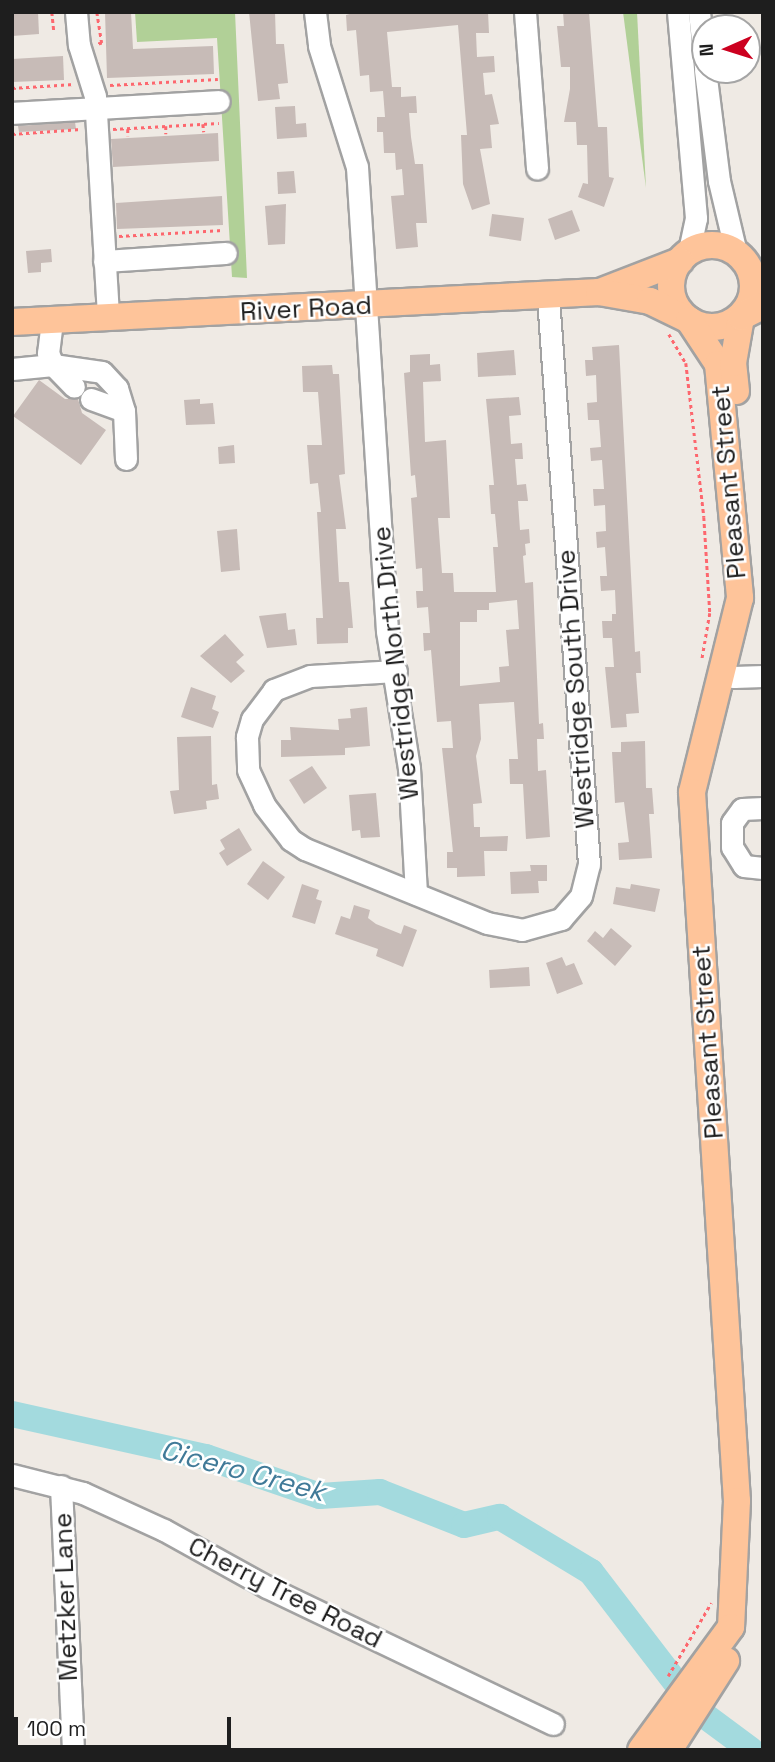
<!DOCTYPE html>
<html>
<head>
<meta charset="utf-8">
<style>
  body { margin:0 }
  #map { position:relative; width:775px; height:1762px; overflow:hidden; background:#efeae4; font-family:"Space Grotesk",sans-serif }
  div>[style] { position:absolute }
  .forest>* { inset:0; background:#b1d097 }
  .river>* { height:26px; margin:-13px; padding:0 13px; transform-origin:13px; border-radius:13px; background:#a3dade }
  .building>* { inset:0; background:#c7bbb7 }
  .path>* { height:2.5px; margin-top:-1.25px; transform-origin:0; background:repeating-linear-gradient(90deg,#fd676e 0 3.5px,transparent 0 7px) }
  .roads { filter:drop-shadow(2px 0 #a2a2a2) drop-shadow(-2px 0 #a2a2a2) drop-shadow(0 2px #a2a2a2) drop-shadow(0 -2px #a2a2a2) }
  .minor>* { height:21px; margin:-10.5px; padding:0 10.5px; transform-origin:10.5px; border-radius:10.5px; background:#fff }
  .major>* { height:26px; margin:-13px; padding:0 13px; transform-origin:13px; border-radius:13px; background:#fec49a }
  .major>.ring { margin:-13px; padding:0; box-sizing:content-box; background:none; border:26px solid #fec49a; border-radius:50% }
  span { translate:-50% -50%; white-space:nowrap; text-align:center; line-height:1.15; -webkit-text-stroke:5px #fff; paint-order:stroke }
  .street-label { font-size:26px; color:#1e1e1e }
  .water-label { font-size:28px; color:#407a98; font-style:italic }
  .frame { position:absolute; inset:0; border:14px solid #1e1e1e; pointer-events:none }
  .north { position:absolute; left:691px; top:14px; width:70px; height:70px; box-sizing:border-box; background:#fff; border:2px solid #a5a5a5; border-radius:50%; rotate:267deg; font-size:19px; font-weight:700; line-height:28px; text-align:center; color:#1e1e1e }
  .north::after { content:''; display:block; margin:auto; width:24px; height:32px; background:#cc001f; clip-path:polygon(50% 0,100% 100%,50% 72%,0 100%) }
  .scale { position:absolute; left:14px; top:1717px; width:217px; height:32px; box-sizing:border-box; border:4px solid #1e1e1e; border-top:0; padding-left:9px; font-size:21px; line-height:24px; white-space:nowrap; color:#1e1e1e; -webkit-text-stroke:5px #fff; paint-order:stroke }
</style>
</head>
<body>
<div id="map">
  <div class="forest">
    <i style="clip-path:polygon(135px 12px,235px 12px,247px 278px,232px 277px,217px 38px,137px 42px)"></i>
    <i style="clip-path:polygon(623px 12px,637px 12px,646px 188px)"></i>
  </div>
  <div class="river">
    <i style="left:12px;top:1414px;width:199px;rotate:12.5deg"></i>
    <i style="left:206px;top:1457px;width:120px;rotate:18.9deg"></i>
    <i style="left:320px;top:1496px;width:60px;rotate:-3.8deg"></i>
    <i style="left:380px;top:1492px;width:90px;rotate:21.4deg"></i>
    <i style="left:464px;top:1525px;width:37px;rotate:-13deg"></i>
    <i style="left:500px;top:1517px;width:106px;rotate:31.1deg"></i>
    <i style="left:591px;top:1572px;width:174px;rotate:52.5deg"></i>
    <i style="left:697px;top:1710px;width:67px;rotate:36.5deg"></i>
  </div>
  <div class="building">
    <i style="clip-path:polygon(12px 12px,38px 12px,39px 34px,12px 36px)"></i>
    <i style="clip-path:polygon(105px 12px,131px 12px,133px 49px,213px 46px,214px 74px,107px 78px)"></i>
    <i style="clip-path:polygon(249px 12px,275px 12px,276px 44px,284px 44px,288px 83px,278px 84px,280px 99px,258px 101px)"></i>
    <i style="clip-path:polygon(357px 12px,488px 12px,489px 33px,476px 33px,477px 57px,494px 56px,495px 72px,483px 73px,485px 95px,492px 94px,499px 124px,490px 125px,492px 148px,480px 149px,490px 204px,472px 210px,463px 184px,461px 135px,467px 135px,458px 25px,387px 32px,392px 87px,401px 87px,401px 97px,416px 96px,417px 113px,409px 113px,411px 137px,415px 164px,423px 164px,427px 223px,416px 223px,418px 247px,396px 249px,391px 196px,404px 195px,402px 169px,396px 170px,395px 153px,384px 153px,383px 132px,377px 132px,377px 117px,385px 117px,383px 91px,370px 92px,369px 75px,360px 76px,356px 30px,347px 31px,346px 15px)"></i>
    <i style="clip-path:polygon(563px 12px,589px 12px,598px 127px,607px 127px,609px 177px,614px 178px,604px 207px,578px 197px,583px 183px,588px 184px,587px 145px,577px 145px,576px 122px,564px 122px,570px 89px,570px 67px,561px 67px,557px 26px,564px 26px)"></i>
    <i style="clip-path:polygon(63px 56px,64px 80px,12px 82px,12px 59px)"></i>
    <i style="clip-path:polygon(295px 106px,296px 124px,306px 123px,307px 137px,277px 139px,275px 107px)"></i>
    <i style="clip-path:polygon(75px 122px,76px 129px,19px 132px,18px 126px)"></i>
    <i style="clip-path:polygon(218px 133px,219px 161px,113px 167px,111px 139px)"></i>
    <i style="clip-path:polygon(294px 171px,296px 193px,278px 194px,277px 172px)"></i>
    <i style="clip-path:polygon(222px 196px,223px 225px,117px 229px,116px 203px)"></i>
    <i style="clip-path:polygon(286px 204px,285px 244px,268px 245px,265px 206px)"></i>
    <i style="clip-path:polygon(572px 210px,580px 231px,555px 240px,548px 219px)"></i>
    <i style="clip-path:polygon(492px 214px,524px 218px,521px 241px,489px 236px)"></i>
    <i style="clip-path:polygon(51px 249px,52px 262px,41px 263px,41px 272px,28px 273px,26px 251px)"></i>
    <i style="clip-path:polygon(619px 345px,635px 652px,640px 651px,641px 673px,636px 673px,639px 713px,626px 714px,627px 727px,611px 728px,605px 667px,614px 667px,612px 638px,603px 638px,602px 621px,612px 621px,612px 614px,616px 614px,615px 590px,601px 591px,600px 576px,607px 576px,605px 547px,597px 548px,596px 532px,606px 531px,605px 505px,594px 506px,593px 489px,604px 489px,602px 460px,591px 461px,590px 448px,601px 447px,599px 420px,588px 420px,587px 403px,597px 402px,596px 375px,586px 376px,585px 360px,593px 360px,592px 347px)"></i>
    <i style="clip-path:polygon(514px 350px,516px 375px,478px 377px,477px 353px)"></i>
    <i style="clip-path:polygon(evenodd,430px 354px,430px 365px,440px 364px,441px 381px,423px 382px,425px 442px,446px 440px,450px 518px,438px 518px,442px 573px,453px 573px,454px 592px,496px 592px,493px 547px,498px 547px,495px 514px,491px 514px,489px 485px,494px 485px,486px 399px,519px 397px,521px 415px,509px 416px,511px 444px,522px 443px,523px 459px,515px 459px,517px 485px,526px 484px,528px 501px,518px 501px,520px 530px,529px 529px,530px 543px,525px 544px,526px 555px,523px 556px,525px 583px,533px 582px,539px 724px,543px 723px,544px 739px,537px 739px,538px 771px,546px 770px,550px 837px,526px 839px,523px 784px,510px 784px,509px 759px,518px 759px,514px 702px,479px 704px,481px 739px,476px 756px,482px 803px,473px 804px,474px 827px,480px 827px,480px 837px,508px 836px,507px 851px,484px 851px,485px 876px,457px 877px,457px 868px,447px 868px,447px 852px,453px 852px,442px 748px,453px 748px,451px 721px,437px 722px,431px 650px,424px 651px,423px 633px,430px 633px,428px 607px,417px 608px,416px 591px,423px 591px,422px 568px,416px 569px,411px 498px,417px 497px,415px 475px,411px 476px,404px 373px,410px 372px,410px 355px,430px 354px,517px 600px,519px 629px,506px 630px,509px 666px,499px 667px,500px 682px,460px 686px,460px 622px,477px 622px,477px 610px,489px 610px,489px 603px,517px 600px)"></i>
    <i style="clip-path:polygon(332px 365px,333px 374px,339px 374px,345px 474px,339px 475px,346px 529px,336px 529px,339px 582px,349px 582px,353px 628px,348px 628px,348px 643px,317px 644px,316px 618px,323px 618px,317px 512px,321px 512px,318px 483px,310px 484px,307px 445px,322px 445px,318px 392px,303px 392px,302px 366px)"></i>
    <i style="clip-path:polygon(39px 380px,65px 399px,78px 399px,82px 413px,106px 430px,81px 465px,13px 416px)"></i>
    <i style="clip-path:polygon(200px 399px,200px 404px,213px 403px,215px 424px,186px 425px,184px 400px)"></i>
    <i style="clip-path:polygon(234px 445px,235px 463px,219px 464px,218px 447px)"></i>
    <i style="clip-path:polygon(237px 529px,240px 570px,221px 572px,217px 531px)"></i>
    <i style="clip-path:polygon(286px 613px,288px 630px,295px 629px,297px 645px,267px 648px,259px 616px)"></i>
    <i style="clip-path:polygon(225px 634px,244px 655px,236px 662px,245px 671px,231px 683px,200px 656px)"></i>
    <i style="clip-path:polygon(191px 687px,216px 696px,212px 709px,219px 712px,213px 728px,181px 717px)"></i>
    <i style="clip-path:polygon(367px 707px,370px 746px,345px 748px,345px 755px,281px 757px,281px 740px,291px 740px,290px 727px,339px 730px,338px 719px,351px 718px,350px 709px)"></i>
    <i style="clip-path:polygon(211px 736px,212px 785px,217px 784px,219px 799px,206px 801px,207px 809px,174px 814px,170px 791px,179px 790px,177px 737px)"></i>
    <i style="clip-path:polygon(645px 741px,646px 788px,652px 788px,654px 814px,649px 814px,652px 858px,619px 860px,618px 843px,629px 842px,624px 802px,615px 803px,612px 752px,621px 752px,621px 742px)"></i>
    <i style="clip-path:polygon(312px 766px,327px 788px,304px 804px,289px 780px)"></i>
    <i style="clip-path:polygon(376px 793px,380px 837px,361px 838px,360px 830px,352px 831px,349px 795px)"></i>
    <i style="clip-path:polygon(239px 828px,252px 850px,227px 866px,219px 853px,225px 849px,220px 840px)"></i>
    <i style="clip-path:polygon(263px 861px,285px 877px,268px 900px,247px 884px)"></i>
    <i style="clip-path:polygon(530px 865px,547px 865px,547px 881px,538px 881px,539px 893px,511px 894px,510px 872px,531px 871px)"></i>
    <i style="clip-path:polygon(302px 884px,319px 890px,316px 899px,322px 901px,315px 924px,292px 917px)"></i>
    <i style="clip-path:polygon(631px 884px,660px 889px,655px 912px,613px 904px,616px 887px,630px 889px)"></i>
    <i style="clip-path:polygon(354px 905px,370px 910px,368px 918px,376px 924px,401px 934px,404px 925px,417px 930px,403px 967px,376px 956px,378px 949px,335px 934px,341px 916px,350px 919px)"></i>
    <i style="clip-path:polygon(611px 928px,632px 946px,615px 966px,587px 941px,595px 931px,603px 938px)"></i>
    <i style="clip-path:polygon(562px 957px,566px 966px,574px 963px,583px 984px,557px 994px,546px 963px)"></i>
    <i style="clip-path:polygon(529px 967px,530px 986px,490px 988px,489px 970px)"></i>
  </div>
  <div class="path">
    <i style="left:52px;top:12px;width:20px;rotate:84deg"></i>
    <i style="left:97px;top:12px;width:31px;rotate:81deg"></i>
    <i style="left:102px;top:43px;width:4px;rotate:166deg"></i>
    <i style="left:110px;top:85px;width:108px;rotate:-3.2deg"></i>
    <i style="left:12px;top:88px;width:62px;rotate:-3.7deg"></i>
    <i style="left:203px;top:124px;width:8px;rotate:83deg"></i>
    <i style="left:166px;top:126px;width:8px;rotate:90deg"></i>
    <i style="left:113px;top:129px;width:106px;rotate:-3.2deg"></i>
    <i style="left:128px;top:129px;width:7px;rotate:90deg"></i>
    <i style="left:12px;top:134px;width:69px;rotate:-4.1deg"></i>
    <i style="left:119px;top:236px;width:104px;rotate:-3.3deg"></i>
    <i style="left:669px;top:334px;width:34px;rotate:60deg"></i>
    <i style="left:686px;top:363px;width:155px;rotate:83.3deg"></i>
    <i style="left:704px;top:517px;width:96px;rotate:86.4deg"></i>
    <i style="left:710px;top:613px;width:48px;rotate:99.7deg"></i>
    <i style="left:668px;top:1676px;width:85px;rotate:-59.5deg"></i>
  </div>
  <div class="roads">
    <div class="minor">
      <i style="left:76px;top:12px;width:33px;rotate:85deg"></i>
      <i style="left:79px;top:45px;width:53px;rotate:72.6deg"></i>
      <i style="left:95px;top:96px;width:222px;rotate:86.6deg"></i>
      <i style="left:315px;top:12px;width:34px;rotate:83deg"></i>
      <i style="left:319px;top:46px;width:127px;rotate:72.6deg"></i>
      <i style="left:357px;top:167px;width:465px;rotate:86.3deg"></i>
      <i style="left:387px;top:631px;width:139px;rotate:80.9deg"></i>
      <i style="left:409px;top:768px;width:126px;rotate:86.8deg"></i>
      <i style="left:525px;top:12px;width:157px;rotate:85.6deg"></i>
      <i style="left:678px;top:12px;width:207px;rotate:85deg"></i>
      <i style="left:696px;top:218px;width:34px;rotate:102deg"></i>
      <i style="left:699px;top:12px;width:54px;rotate:83.7deg"></i>
      <i style="left:705px;top:70px;width:112px;rotate:82.8deg"></i>
      <i style="left:719px;top:181px;width:74px;rotate:76.7deg"></i>
      <i style="left:12px;top:113px;width:207px;rotate:-3.3deg"></i>
      <i style="left:104px;top:261px;width:122px;rotate:-3.8deg"></i>
      <i style="left:52px;top:321px;width:32px;rotate:97deg"></i>
      <i style="left:48px;top:353px;width:13px;rotate:67deg"></i>
      <i style="left:53px;top:365px;width:49px;rotate:8.1deg"></i>
      <i style="left:102px;top:372px;width:22px;rotate:47deg"></i>
      <i style="left:117px;top:388px;width:24px;rotate:73deg"></i>
      <i style="left:124px;top:411px;width:48px;rotate:87.6deg"></i>
      <i style="left:12px;top:369px;width:41px;rotate:-5.6deg"></i>
      <i style="left:53px;top:365px;width:30px;rotate:46deg"></i>
      <i style="left:91px;top:399px;width:35px;rotate:20deg"></i>
      <i style="left:396px;top:671px;width:86px;rotate:176.7deg"></i>
      <i style="left:310px;top:676px;width:39px;rotate:159deg"></i>
      <i style="left:274px;top:690px;width:36px;rotate:127deg"></i>
      <i style="left:252px;top:719px;width:19px;rotate:106deg"></i>
      <i style="left:247px;top:737px;width:33px;rotate:88deg"></i>
      <i style="left:248px;top:770px;width:38px;rotate:65deg"></i>
      <i style="left:264px;top:805px;width:44px;rotate:52.4deg"></i>
      <i style="left:291px;top:840px;width:17px;rotate:33deg"></i>
      <i style="left:305px;top:849px;width:196px;rotate:22.1deg"></i>
      <i style="left:487px;top:923px;width:36px;rotate:11deg"></i>
      <i style="left:522px;top:930px;width:41px;rotate:-15.8deg"></i>
      <i style="left:561px;top:919px;width:30px;rotate:-49deg"></i>
      <i style="left:581px;top:896px;width:33px;rotate:-76deg"></i>
      <i style="left:589px;top:864px;width:568px;rotate:-94.14deg"></i>
      <i style="left:722px;top:671px;width:13px;rotate:27deg"></i>
      <i style="left:734px;top:677px;width:29px;rotate:-2deg"></i>
      <i style="left:763px;top:808px;width:21px;rotate:177deg"></i>
      <i style="left:742px;top:809px;width:17px;rotate:126deg"></i>
      <i style="left:732px;top:823px;width:24px;rotate:90deg"></i>
      <i style="left:732px;top:847px;width:22px;rotate:58deg"></i>
      <i style="left:744px;top:866px;width:19px;rotate:6deg"></i>
      <i style="left:12px;top:1475px;width:73px;rotate:14.2deg"></i>
      <i style="left:83px;top:1493px;width:89px;rotate:24.6deg"></i>
      <i style="left:164px;top:1530px;width:118px;rotate:29deg"></i>
      <i style="left:267px;top:1587px;width:317px;rotate:25.6deg"></i>
      <i style="left:61px;top:1486px;width:264px;rotate:87.4deg"></i>
    </div>
    <div class="major">
      <i class="ring" style="left:671px;top:245px;width:56px;height:56px"></i>
      <i style="left:600px;top:292px;width:86px;rotate:-21.2deg"></i>
      <i style="left:12px;top:322px;width:588px;rotate:-2.93deg"></i>
      <i style="left:599px;top:292px;width:52px;rotate:10deg"></i>
      <i style="left:650px;top:301px;width:43px;rotate:26deg"></i>
      <i style="left:689px;top:320px;width:53px;rotate:56.6deg"></i>
      <i style="left:718px;top:364px;width:235px;rotate:84.6deg"></i>
      <i style="left:740px;top:598px;width:200px;rotate:103.9deg"></i>
      <i style="left:692px;top:792px;width:710px;rotate:86.37deg"></i>
      <i style="left:737px;top:1501px;width:126px;rotate:92.7deg"></i>
      <i style="left:731px;top:1627px;width:152px;rotate:126.2deg"></i>
      <i style="left:736px;top:391px;width:28px;rotate:-96deg"></i>
      <i style="left:733px;top:363px;width:47px;rotate:-80.1deg"></i>
      <i style="left:741px;top:317px;width:25px;rotate:-27deg"></i>
      <i style="left:669px;top:1750px;width:106px;rotate:-57.4deg"></i>
    </div>
  </div>
  <div class="street-label">
    <span style="left:306px;top:309px;rotate:-3deg">River Road</span>
    <span style="left:729px;top:482px;rotate:-95deg">Pleasant Street</span>
    <span style="left:396px;top:663px;rotate:-96deg">Westridge North Drive</span>
    <span style="left:576px;top:689px;rotate:-94deg">Westridge South Drive</span>
    <span style="left:708px;top:1042px;rotate:-94deg">Pleasant Street</span>
    <span style="left:285px;top:1593px;rotate:27deg">Cherry Tree Road</span>
    <span style="left:66px;top:1597px;rotate:-92deg">Metzker Lane</span>
  </div>
  <div class="water-label">
    <span style="left:243px;top:1470px;rotate:15deg">Cicero Creek</span>
  </div>
  <div class="frame"></div>
  <div class="north">N</div>
  <div class="scale">100 m</div>
</div>
</body>
</html>
